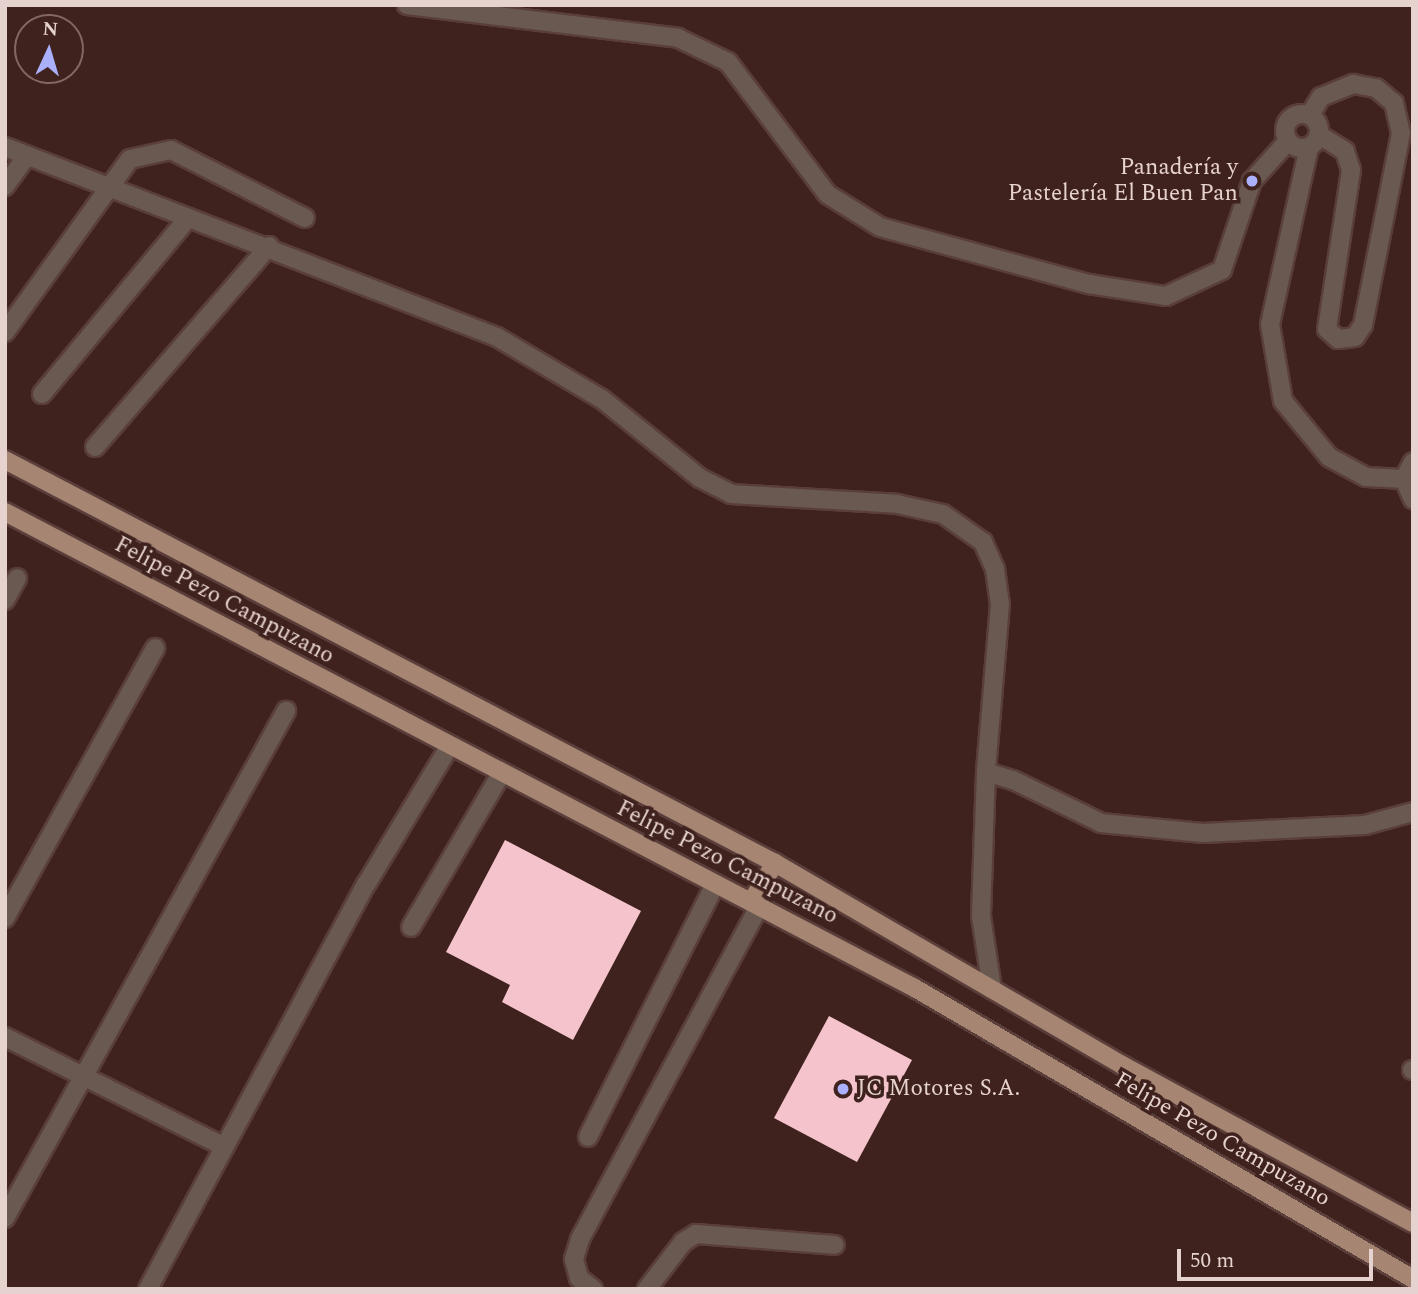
<!DOCTYPE html>
<html>
<head>
<meta charset="utf-8">
<style>
  body { margin:0 }
  #map { position:relative; width:1418px; height:1294px; overflow:hidden; background:#3f221e; font-family:Spectral,serif }
  div>[style] { position:absolute }
  .building>* { inset:0; background:#f4c3cb }
  .roads { filter:drop-shadow(2px 0 #5a3e3a) drop-shadow(-2px 0 #5a3e3a) drop-shadow(0 2px #5a3e3a) drop-shadow(0 -2px #5a3e3a) }
  .minor>* { height:18px; margin:-9px; padding:0 9px; transform-origin:9px; border-radius:9px; background:#695950 }
  .minor>.ring { margin:-9px; padding:0; box-sizing:content-box; background:none; border:18px solid #695950; border-radius:50% }
  .major>* { height:18px; margin:-9px; padding:0 9px; transform-origin:9px; border-radius:9px; background:#a68573 }
  .dots>* { width:19px; height:19px; translate:-50% -50%; box-sizing:border-box; border:4px solid #3f221e; border-radius:50% }
  span { translate:-50% -50%; white-space:nowrap; text-align:center; line-height:1.15; -webkit-text-stroke:7px #3f221e; paint-order:stroke }
  .poi-label { font-size:23px; color:#e6d2cf }
  .right { translate:-100% -50%; text-align:right }
  .left { translate:0 -50%; text-align:left }
  .street-label { font-size:23px; color:#e6d2cf }
  .frame { position:absolute; inset:0; border:7px solid #e6d2cf; pointer-events:none }
  .north { position:absolute; left:14px; top:14px; width:70px; height:70px; box-sizing:border-box; background:#3f221e; border:2px solid #826865; border-radius:50%; rotate:4deg; font-size:19px; font-weight:700; line-height:28px; text-align:center; color:#e6d2cf }
  .north::after { content:''; display:block; margin:auto; width:24px; height:32px; background:#aab0fb; clip-path:polygon(50% 0,100% 100%,50% 72%,0 100%) }
  .scale { position:absolute; left:1177px; top:1249px; width:196px; height:32px; box-sizing:border-box; border:4px solid #e6d2cf; border-top:0; padding-left:9px; font-size:21px; line-height:24px; white-space:nowrap; color:#e6d2cf; -webkit-text-stroke:5px #3f221e; paint-order:stroke }
</style>
</head>
<body>
<div id="map">
  <div class="building">
    <i style="clip-path:polygon(505px 840px,641px 911px,573px 1040px,502px 1002px,510px 985px,446px 952px)"></i>
    <i style="clip-path:polygon(829px 1016px,912px 1060px,857px 1162px,774px 1118px)"></i>
  </div>
  <div class="roads">
    <div class="minor">
      <i style="left:407px;top:5px;width:273px;rotate:6.9deg"></i>
      <i style="left:678px;top:38px;width:55px;rotate:25.6deg"></i>
      <i style="left:728px;top:62px;width:165px;rotate:53.1deg"></i>
      <i style="left:827px;top:194px;width:62px;rotate:31.9deg"></i>
      <i style="left:880px;top:227px;width:217px;rotate:15.3deg"></i>
      <i style="left:1089px;top:284px;width:78px;rotate:8.9deg"></i>
      <i style="left:1166px;top:296px;width:62px;rotate:-24.9deg"></i>
      <i style="left:1222px;top:270px;width:94px;rotate:-71.4deg"></i>
      <i style="left:1252px;top:181px;width:54px;rotate:-48deg"></i>
      <i class="ring" style="left:1285px;top:114px;width:16px;height:16px"></i>
      <i style="left:1310px;top:115px;width:21px;rotate:-59deg"></i>
      <i style="left:1321px;top:97px;width:35px;rotate:-22deg"></i>
      <i style="left:1353px;top:84px;width:23px;rotate:10deg"></i>
      <i style="left:1376px;top:88px;width:23px;rotate:40deg"></i>
      <i style="left:1394px;top:103px;width:31px;rotate:77deg"></i>
      <i style="left:1401px;top:133px;width:196px;rotate:101.2deg"></i>
      <i style="left:1363px;top:325px;width:14px;rotate:124deg"></i>
      <i style="left:1355px;top:337px;width:17px;rotate:173deg"></i>
      <i style="left:1338px;top:339px;width:15px;rotate:-138deg"></i>
      <i style="left:1327px;top:329px;width:161px;rotate:-81.4deg"></i>
      <i style="left:1351px;top:170px;width:20px;rotate:-108deg"></i>
      <i style="left:1345px;top:151px;width:31px;rotate:-148deg"></i>
      <i style="left:5px;top:147px;width:527px;rotate:21.12deg"></i>
      <i style="left:497px;top:337px;width:122px;rotate:30.6deg"></i>
      <i style="left:602px;top:399px;width:126px;rotate:38.9deg"></i>
      <i style="left:700px;top:478px;width:35px;rotate:27deg"></i>
      <i style="left:731px;top:494px;width:166px;rotate:3.4deg"></i>
      <i style="left:897px;top:504px;width:47px;rotate:12.3deg"></i>
      <i style="left:943px;top:514px;width:49px;rotate:35deg"></i>
      <i style="left:983px;top:542px;width:30px;rotate:66deg"></i>
      <i style="left:995px;top:569px;width:35px;rotate:82deg"></i>
      <i style="left:1000px;top:604px;width:169px;rotate:94.8deg"></i>
      <i style="left:986px;top:772px;width:144px;rotate:92deg"></i>
      <i style="left:981px;top:916px;width:74px;rotate:81.4deg"></i>
      <i style="left:1309px;top:147px;width:181px;rotate:102.4deg"></i>
      <i style="left:1270px;top:324px;width:78px;rotate:80.4deg"></i>
      <i style="left:1283px;top:401px;width:72px;rotate:50.6deg"></i>
      <i style="left:1329px;top:457px;width:42px;rotate:28.4deg"></i>
      <i style="left:1366px;top:477px;width:38px;rotate:3deg"></i>
      <i style="left:5px;top:186px;width:34px;rotate:-54deg"></i>
      <i style="left:5px;top:332px;width:213px;rotate:-54.2deg"></i>
      <i style="left:130px;top:159px;width:42px;rotate:-12.4deg"></i>
      <i style="left:171px;top:150px;width:150px;rotate:26.9deg"></i>
      <i style="left:42px;top:394px;width:229px;rotate:-50.3deg"></i>
      <i style="left:95px;top:447px;width:266px;rotate:-49.1deg"></i>
      <i style="left:1413px;top:462px;width:19px;rotate:118deg"></i>
      <i style="left:1404px;top:479px;width:22px;rotate:66deg"></i>
      <i style="left:5px;top:600px;width:25px;rotate:-61deg"></i>
      <i style="left:986px;top:772px;width:28px;rotate:17deg"></i>
      <i style="left:1013px;top:780px;width:98px;rotate:26deg"></i>
      <i style="left:1101px;top:823px;width:102px;rotate:5.6deg"></i>
      <i style="left:1203px;top:833px;width:162px;rotate:-2.8deg"></i>
      <i style="left:1365px;top:825px;width:50px;rotate:-15.2deg"></i>
      <i style="left:5px;top:918px;width:309px;rotate:-60.9deg"></i>
      <i style="left:411px;top:927px;width:178px;rotate:-59.5deg"></i>
      <i style="left:5px;top:1037px;width:244px;rotate:26.6deg"></i>
      <i style="left:1412px;top:1070px;width:1px"></i>
      <i style="left:588px;top:1137px;width:283px;rotate:-63.3deg"></i>
      <i style="left:5px;top:1218px;width:580px;rotate:-61deg"></i>
      <i style="left:148px;top:1289px;width:461px;rotate:-61.7deg"></i>
      <i style="left:367px;top:883px;width:159px;rotate:-58.9deg"></i>
      <i style="left:593px;top:1289px;width:18px;rotate:-142deg"></i>
      <i style="left:579px;top:1278px;width:20px;rotate:-105deg"></i>
      <i style="left:574px;top:1259px;width:21px;rotate:-73deg"></i>
      <i style="left:580px;top:1239px;width:376px;rotate:-61.7deg"></i>
      <i style="left:647px;top:1289px;width:59px;rotate:-52.5deg"></i>
      <i style="left:683px;top:1242px;width:15px;rotate:-32deg"></i>
      <i style="left:696px;top:1234px;width:139px;rotate:4.5deg"></i>
    </div>
    <div class="major">
      <i style="left:5px;top:460px;width:869px;rotate:27.63deg"></i>
      <i style="left:775px;top:863px;width:402px;rotate:30.2deg"></i>
      <i style="left:1122px;top:1065px;width:331px;rotate:28.5deg"></i>
      <i style="left:5px;top:512px;width:1025px;rotate:27.62deg"></i>
      <i style="left:913px;top:987px;width:579px;rotate:30.28deg"></i>
      <i style="left:751px;top:902px;width:46px;rotate:-58.4deg"></i>
    </div>
  </div>
  <div class="dots">
    <i style="left:1252px;top:181px;background:#aab0fb"></i>
    <i style="left:843px;top:1089px;background:#aab0fb"></i>
  </div>
  <div class="poi-label">
    <span class="right" style="left:1238px;top:181px">Panadería y<br>Pastelería El Buen Pan</span>
    <span class="left" style="left:857px;top:1089px">JC Motores S.A.</span>
  </div>
  <div class="street-label">
    <span style="left:224px;top:601px;rotate:28deg">Felipe Pezo Campuzano</span>
    <span style="left:727px;top:863px;rotate:27deg">Felipe Pezo Campuzano</span>
    <span style="left:1222px;top:1140px;rotate:30deg">Felipe Pezo Campuzano</span>
  </div>
  <div class="frame"></div>
  <div class="north">N</div>
  <div class="scale">50 m</div>
</div>
</body>
</html>
